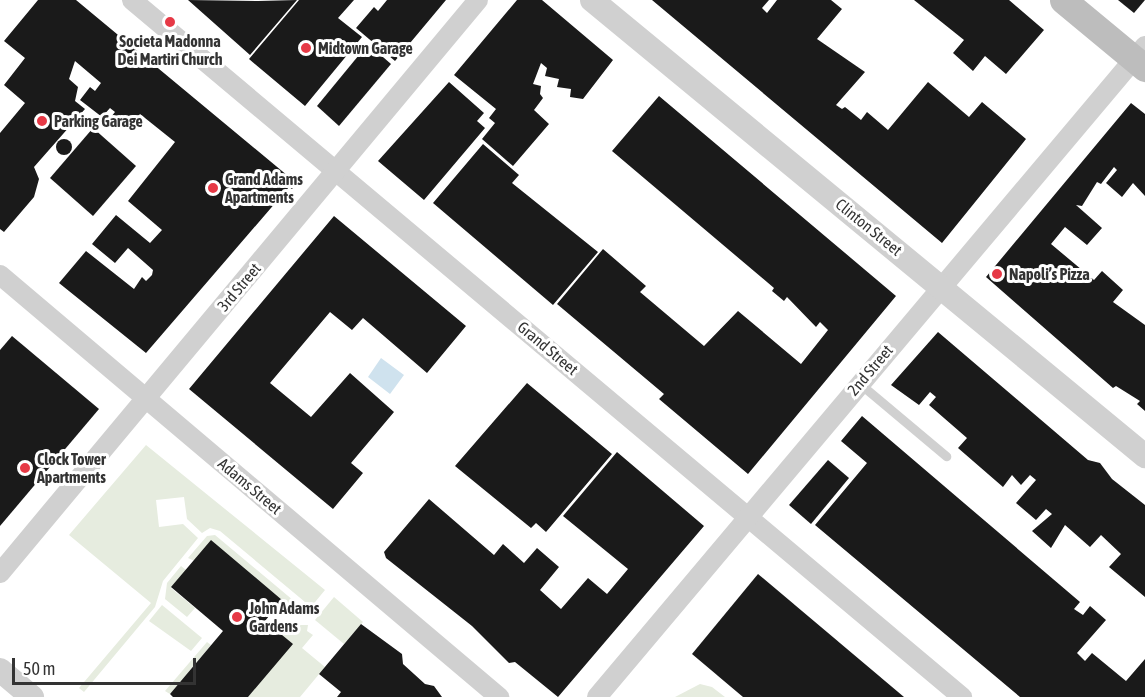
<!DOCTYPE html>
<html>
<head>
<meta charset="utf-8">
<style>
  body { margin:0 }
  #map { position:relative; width:1145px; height:697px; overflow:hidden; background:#fff; font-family:"Asap Condensed",sans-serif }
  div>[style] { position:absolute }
  .green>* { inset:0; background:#e6ecdf }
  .water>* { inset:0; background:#cfe2ee }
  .building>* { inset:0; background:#1a1a1a }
  .round { border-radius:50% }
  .service>* { height:9px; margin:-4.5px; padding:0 4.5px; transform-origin:4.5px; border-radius:4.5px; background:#d0d0d0 }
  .minor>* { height:20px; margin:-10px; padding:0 10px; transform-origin:10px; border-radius:10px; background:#d0d0d0 }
  .tertiary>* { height:24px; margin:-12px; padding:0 12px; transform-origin:12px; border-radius:12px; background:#d0d0d0 }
  .secondary>* { height:27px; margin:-13.5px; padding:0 13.5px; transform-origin:13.5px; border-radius:13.5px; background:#bdbdbd }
  .dots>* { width:16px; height:16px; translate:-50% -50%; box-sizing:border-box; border:3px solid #fff; border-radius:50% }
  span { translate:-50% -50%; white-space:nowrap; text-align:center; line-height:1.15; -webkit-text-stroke:6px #fff; paint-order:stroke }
  .poi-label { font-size:16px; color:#333; font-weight:700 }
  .left { translate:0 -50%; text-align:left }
  .street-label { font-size:16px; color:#333 }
  .scale { position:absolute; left:12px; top:658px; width:184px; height:27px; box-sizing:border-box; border:3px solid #333; border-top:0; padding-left:8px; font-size:18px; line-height:21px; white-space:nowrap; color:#333; -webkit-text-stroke:4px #fff; paint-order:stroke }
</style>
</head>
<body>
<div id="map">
  <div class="green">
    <i style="clip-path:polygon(146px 445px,325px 590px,311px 607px,220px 531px,210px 528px,202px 533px,187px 519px,184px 497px,156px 500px,159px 527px,183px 524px,198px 538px,163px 581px,155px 607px,84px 692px,79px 688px,151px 603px,69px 535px)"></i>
    <i style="clip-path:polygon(215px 535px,306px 611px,306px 613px,285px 615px,276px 607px,282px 600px,188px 558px,207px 536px)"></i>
    <i style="clip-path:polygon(181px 566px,186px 570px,171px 588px,195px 608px,187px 617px,165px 599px,167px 583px)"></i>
    <i style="clip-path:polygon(334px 597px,363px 622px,344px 644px,315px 620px)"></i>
    <i style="clip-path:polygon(162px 605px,202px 638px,191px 651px,149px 621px)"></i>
    <i style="clip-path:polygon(285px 625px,308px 625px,307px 631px,313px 635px,302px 648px,325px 667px,300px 697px,248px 697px)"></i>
    <i style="clip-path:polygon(207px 642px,211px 645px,170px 694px,165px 691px)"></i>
    <i style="clip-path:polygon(700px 684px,712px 687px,725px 697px,675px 697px)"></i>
  </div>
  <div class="water">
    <i style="clip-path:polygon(381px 358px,404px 375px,390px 394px,368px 377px)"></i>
  </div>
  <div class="building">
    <i style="clip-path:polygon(38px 0,76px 0,288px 176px,290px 173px,298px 181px,292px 189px,289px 187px,146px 353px,59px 283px,86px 251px,134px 289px,142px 277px,146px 281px,152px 275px,153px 270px,128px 248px,115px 263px,92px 244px,116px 215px,150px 243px,162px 230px,128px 201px,175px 142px,140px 114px,128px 129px,111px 117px,115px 112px,110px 108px,102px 117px,80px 100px,90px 87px,95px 91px,101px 83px,75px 61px,69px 79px,78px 87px,75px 101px,85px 109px,34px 167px,39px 179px,34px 197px,4px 232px,0 229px,0 133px,25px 103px,4px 85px,25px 58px,4px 41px)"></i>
    <i style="clip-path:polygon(188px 0,258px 1px,297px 0,250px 55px)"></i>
    <i style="clip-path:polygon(299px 0,354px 0,338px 18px,362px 37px,305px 106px,249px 59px)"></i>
    <i style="clip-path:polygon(387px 0,446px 0,395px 61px,356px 28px,374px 7px,378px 11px)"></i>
    <i style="clip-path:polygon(517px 0,542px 0,613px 60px,583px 99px,570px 97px,571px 89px,557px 87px,559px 79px,545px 76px,547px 68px,541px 63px,533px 84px,541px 86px,540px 94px,543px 98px,534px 110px,549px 124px,513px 166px,482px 139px,495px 123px,489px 118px,496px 109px,454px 75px)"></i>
    <i style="clip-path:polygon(652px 0,769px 0,762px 8px,767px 13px,777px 0,831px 0,842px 9px,817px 39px,865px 72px,836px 105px,842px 109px,845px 107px,861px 120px,867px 112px,888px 130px,928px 82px,969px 117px,982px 102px,1026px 139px,942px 243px)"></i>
    <i style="clip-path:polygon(914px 0,1009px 0,1044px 30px,1006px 74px,985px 56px,973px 71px,953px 53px,964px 40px)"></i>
    <i style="clip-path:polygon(1118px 0,1145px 0,1134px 13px)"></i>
    <i style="clip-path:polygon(368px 44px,391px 64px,339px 126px,317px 106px)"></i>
    <i style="clip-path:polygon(449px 82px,484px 113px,477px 121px,485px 128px,424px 200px,378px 161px)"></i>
    <i style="clip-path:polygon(659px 96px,896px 296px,748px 474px,659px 399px,664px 394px,557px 304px,603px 249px,646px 286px,640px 292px,704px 346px,738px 311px,801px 364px,828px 330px,820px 322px,816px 327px,787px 297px,784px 301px,772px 291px,774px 288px,612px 151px)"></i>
    <i style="clip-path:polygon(1131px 103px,1145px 114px,1145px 196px,1133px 183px,1122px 197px,1106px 183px,1117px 170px,1114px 167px,1101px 184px,1097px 182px,1082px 206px,1076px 205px,1102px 228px,1087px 245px,1065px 227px,1051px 244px,1094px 280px,1102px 271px,1123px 290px,1113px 302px,1145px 325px,1145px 411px,1137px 404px,1140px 401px,1116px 386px,1113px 388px,986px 277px)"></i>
    <i style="clip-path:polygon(93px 128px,136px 166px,93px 216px,50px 178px)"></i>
    <i class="round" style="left:56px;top:139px;width:16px;height:16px"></i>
    <i style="clip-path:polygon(483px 144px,519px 175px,512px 183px,598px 252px,553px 305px,433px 203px)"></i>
    <i style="clip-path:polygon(334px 216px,466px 326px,427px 373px,363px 318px,352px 330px,330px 312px,270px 383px,311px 417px,350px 373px,394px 412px,351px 463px,363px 473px,333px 509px,189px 389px)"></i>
    <i style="clip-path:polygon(938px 332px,1088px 460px,1100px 463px,1112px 479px,1145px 505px,1145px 597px,1109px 567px,1121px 554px,1101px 535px,1090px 547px,1065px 525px,1051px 548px,1032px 531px,1052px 514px,1046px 509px,1036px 520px,1016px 503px,1036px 480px,1030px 475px,1021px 485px,1012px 475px,1003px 487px,958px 448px,967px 438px,929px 405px,936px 397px,930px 392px,919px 405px,891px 385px)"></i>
    <i style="clip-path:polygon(12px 336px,99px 409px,0 526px,0 350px)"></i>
    <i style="clip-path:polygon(527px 383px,612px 454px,546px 532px,536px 523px,531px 528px,455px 466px)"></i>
    <i style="clip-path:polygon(862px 416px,1080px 602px,1074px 609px,1083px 615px,1090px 606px,1106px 620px,1077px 653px,1085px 661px,1092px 653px,1126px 681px,1145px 659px,1145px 697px,1020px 697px,815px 525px,867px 463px,841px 441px)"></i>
    <i style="clip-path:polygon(617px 452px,704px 526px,558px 697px,515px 662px,509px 663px,472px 626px,386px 558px,384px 552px,429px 499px,494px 555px,503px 544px,524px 563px,537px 548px,559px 567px,540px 590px,561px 609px,588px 578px,607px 594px,628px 569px,563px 516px)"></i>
    <i style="clip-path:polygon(828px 460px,849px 478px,811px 524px,789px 505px)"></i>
    <i style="clip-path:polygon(211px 540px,282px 600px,265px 621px,293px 644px,248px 697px,173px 697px,170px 694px,223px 631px,171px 587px)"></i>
    <i style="clip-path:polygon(758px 574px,904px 697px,743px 697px,692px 654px)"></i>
    <i style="clip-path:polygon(361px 624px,402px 654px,403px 664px,425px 684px,434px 686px,442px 697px,337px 697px,341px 692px,319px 674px)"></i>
  </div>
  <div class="service">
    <i style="left:859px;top:383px;width:114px;rotate:40deg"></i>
  </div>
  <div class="minor">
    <i style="left:132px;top:0;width:1084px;rotate:40.02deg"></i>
    <i style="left:0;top:275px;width:654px;rotate:40.22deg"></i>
    <i style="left:0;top:573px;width:746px;rotate:-50.16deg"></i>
    <i style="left:597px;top:697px;width:851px;rotate:-49.91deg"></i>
  </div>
  <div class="tertiary">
    <i style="left:592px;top:0;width:717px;rotate:39.51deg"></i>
    <i style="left:0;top:670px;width:42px;rotate:40.2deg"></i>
  </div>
  <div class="secondary">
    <i style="left:1063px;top:0;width:107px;rotate:39.7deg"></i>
  </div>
  <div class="dots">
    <i style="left:170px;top:22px;background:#e63946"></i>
    <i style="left:306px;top:48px;background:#e63946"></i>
    <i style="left:42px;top:121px;background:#e63946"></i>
    <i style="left:213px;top:188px;background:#e63946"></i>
    <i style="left:997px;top:274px;background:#e63946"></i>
    <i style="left:25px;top:468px;background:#e63946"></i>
    <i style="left:237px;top:617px;background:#e63946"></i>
  </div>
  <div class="poi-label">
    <span style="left:170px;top:50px">Societa Madonna<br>Dei Martiri Church</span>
    <span class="left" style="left:318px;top:48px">Midtown Garage</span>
    <span class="left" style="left:54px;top:121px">Parking Garage</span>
    <span class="left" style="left:225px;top:188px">Grand Adams<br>Apartments</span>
    <span class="left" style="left:1009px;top:274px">Napoli’s Pizza</span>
    <span class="left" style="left:37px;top:468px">Clock Tower<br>Apartments</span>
    <span class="left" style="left:249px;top:617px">John Adams<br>Gardens</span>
  </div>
  <div class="street-label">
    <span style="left:869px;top:227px;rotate:39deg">Clinton Street</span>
    <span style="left:239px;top:287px;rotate:-50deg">3rd Street</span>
    <span style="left:548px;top:348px;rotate:40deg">Grand Street</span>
    <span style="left:870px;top:370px;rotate:-50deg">2nd Street</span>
    <span style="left:250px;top:486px;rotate:40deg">Adams Street</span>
  </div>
  <div class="scale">50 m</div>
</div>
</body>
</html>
